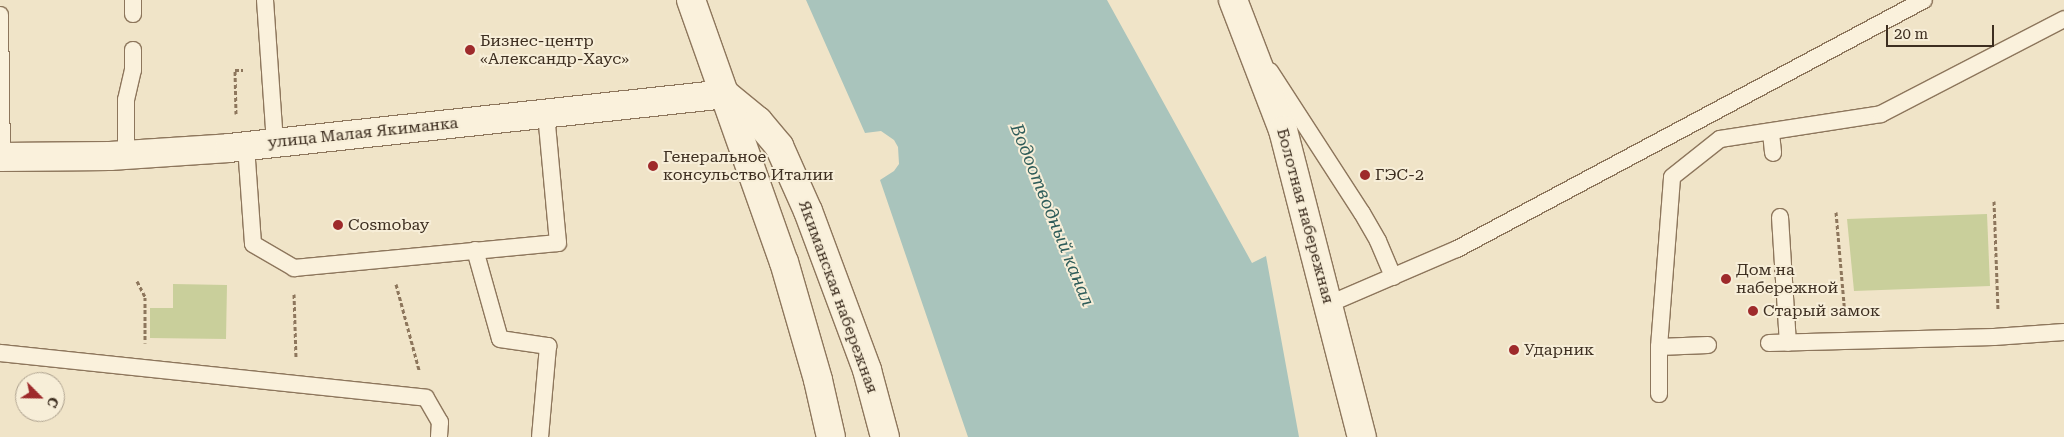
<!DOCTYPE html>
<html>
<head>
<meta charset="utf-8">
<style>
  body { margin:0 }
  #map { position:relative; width:2064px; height:437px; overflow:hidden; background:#f0e4c8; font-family:"Roboto Serif",serif }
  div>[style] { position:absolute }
  .green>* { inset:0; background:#c9cf9b }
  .water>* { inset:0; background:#a9c4bc }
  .path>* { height:3px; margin-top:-1.5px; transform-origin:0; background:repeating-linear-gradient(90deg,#8d765c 0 4px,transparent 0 6.5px) }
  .roads { filter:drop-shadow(1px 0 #8d765c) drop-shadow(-1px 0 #8d765c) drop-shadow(0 1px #8d765c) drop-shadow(0 -1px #8d765c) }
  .service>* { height:16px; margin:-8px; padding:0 8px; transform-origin:8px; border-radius:8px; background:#faf1dc }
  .minor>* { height:28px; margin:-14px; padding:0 14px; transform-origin:14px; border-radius:14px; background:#faf1dc }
  .tertiary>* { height:28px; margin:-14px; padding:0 14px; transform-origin:14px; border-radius:14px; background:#faf1dc }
  .dots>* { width:14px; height:14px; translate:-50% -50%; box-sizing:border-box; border:2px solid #f7eed8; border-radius:50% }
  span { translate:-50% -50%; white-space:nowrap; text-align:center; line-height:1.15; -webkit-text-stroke:4px #f7eed8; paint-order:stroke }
  .poi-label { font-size:16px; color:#3d2e20 }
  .left { translate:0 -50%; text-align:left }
  .street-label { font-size:16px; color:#3d2e20 }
  .water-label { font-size:18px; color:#2f5d5a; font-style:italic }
  .north { position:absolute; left:15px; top:372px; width:50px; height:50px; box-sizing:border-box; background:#f7eed8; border:1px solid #ada18e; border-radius:50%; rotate:113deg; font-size:14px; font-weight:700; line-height:20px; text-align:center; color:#3d2e20 }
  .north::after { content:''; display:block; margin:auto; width:18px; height:22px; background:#9e2a2b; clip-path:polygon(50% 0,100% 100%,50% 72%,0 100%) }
  .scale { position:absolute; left:1886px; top:25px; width:108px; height:22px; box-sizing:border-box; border:2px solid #3d2e20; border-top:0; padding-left:6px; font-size:15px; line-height:18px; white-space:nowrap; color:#3d2e20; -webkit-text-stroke:4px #f7eed8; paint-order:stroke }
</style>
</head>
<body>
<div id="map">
  <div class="green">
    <i style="clip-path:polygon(1987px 214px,1990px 286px,1854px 291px,1847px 219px)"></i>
    <i style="clip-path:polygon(173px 284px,227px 285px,226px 339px,150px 338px,150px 308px,173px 308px)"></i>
  </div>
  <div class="water">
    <i style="clip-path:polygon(806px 0,1107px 0,1252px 263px,1266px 256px,1299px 437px,968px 437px,880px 180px,894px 171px,899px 164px,898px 147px,894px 140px,881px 131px,865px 133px)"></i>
  </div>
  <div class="path">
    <i style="left:236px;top:114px;width:44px;rotate:-91.3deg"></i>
    <i style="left:235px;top:70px;width:8px"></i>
    <i style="left:1994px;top:201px;width:110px;rotate:87.9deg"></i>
    <i style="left:1836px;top:212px;width:103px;rotate:85deg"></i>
    <i style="left:137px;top:281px;width:18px;rotate:63deg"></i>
    <i style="left:145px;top:297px;width:46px;rotate:90deg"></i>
    <i style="left:396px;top:284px;width:89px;rotate:75deg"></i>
    <i style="left:294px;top:294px;width:64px;rotate:88.2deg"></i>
  </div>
  <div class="roads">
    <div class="service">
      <i style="left:133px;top:0;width:14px;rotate:90deg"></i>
      <i style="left:265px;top:0;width:143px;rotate:86deg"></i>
      <i style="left:0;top:15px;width:142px;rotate:89.2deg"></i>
      <i style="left:1270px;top:71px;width:169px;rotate:57.1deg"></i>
      <i style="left:1362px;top:213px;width:32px;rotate:60deg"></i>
      <i style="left:1378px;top:241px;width:39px;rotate:67deg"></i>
      <i style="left:1771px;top:133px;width:20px;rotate:84deg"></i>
      <i style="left:246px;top:146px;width:98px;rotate:85.9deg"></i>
      <i style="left:253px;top:244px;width:48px;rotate:30.3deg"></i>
      <i style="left:294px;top:268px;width:265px;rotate:-5.4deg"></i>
      <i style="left:558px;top:243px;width:131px;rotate:-95.3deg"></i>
      <i style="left:126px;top:155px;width:55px;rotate:-90deg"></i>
      <i style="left:126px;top:100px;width:31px;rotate:-77deg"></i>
      <i style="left:133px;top:70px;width:20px;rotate:-90deg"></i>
      <i style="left:1780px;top:217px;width:126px;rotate:86.4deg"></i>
      <i style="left:475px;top:250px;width:92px;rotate:74.3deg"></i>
      <i style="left:500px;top:339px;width:49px;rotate:8.3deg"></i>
      <i style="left:548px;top:346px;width:91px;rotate:95deg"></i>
      <i style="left:1329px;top:304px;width:139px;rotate:-23.3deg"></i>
      <i style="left:1457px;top:249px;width:529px;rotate:-28.07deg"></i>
      <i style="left:1769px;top:343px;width:225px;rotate:-1.5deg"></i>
      <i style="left:1994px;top:337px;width:70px;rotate:-4.1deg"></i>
      <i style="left:1659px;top:347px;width:49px;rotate:-2.3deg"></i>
      <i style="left:0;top:353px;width:428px;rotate:6deg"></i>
      <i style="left:426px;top:398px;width:28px;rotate:60deg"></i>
      <i style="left:440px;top:422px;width:15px;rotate:94deg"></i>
      <i style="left:1659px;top:394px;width:47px;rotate:-90deg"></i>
      <i style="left:1659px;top:347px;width:170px;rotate:-85.6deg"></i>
      <i style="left:1672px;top:177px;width:61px;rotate:-38.4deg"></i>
      <i style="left:1720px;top:139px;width:163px;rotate:-8.8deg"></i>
      <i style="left:1881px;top:114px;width:206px;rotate:-27.4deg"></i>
    </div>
    <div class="minor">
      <i style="left:1233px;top:0;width:139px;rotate:69deg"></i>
      <i style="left:1283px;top:130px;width:317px;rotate:75.6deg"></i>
      <i style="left:0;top:157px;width:110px;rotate:-0.5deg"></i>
      <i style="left:110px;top:156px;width:119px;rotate:-3.8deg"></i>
      <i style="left:229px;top:148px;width:499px;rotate:-6.2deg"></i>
    </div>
    <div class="tertiary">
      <i style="left:691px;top:0;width:278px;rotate:70.5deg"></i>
      <i style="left:784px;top:262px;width:123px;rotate:73.9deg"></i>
      <i style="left:818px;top:380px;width:58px;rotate:77.2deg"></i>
      <i style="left:725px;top:94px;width:43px;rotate:39.3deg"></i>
      <i style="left:758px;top:121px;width:33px;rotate:50deg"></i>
      <i style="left:779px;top:146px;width:71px;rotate:66deg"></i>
      <i style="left:808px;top:211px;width:170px;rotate:69.6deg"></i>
      <i style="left:867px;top:370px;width:69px;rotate:75deg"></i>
    </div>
  </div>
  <div class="dots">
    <i style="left:470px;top:50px;background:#9e2a2b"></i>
    <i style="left:653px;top:166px;background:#9e2a2b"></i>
    <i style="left:1365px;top:175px;background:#9e2a2b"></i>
    <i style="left:338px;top:225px;background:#9e2a2b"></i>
    <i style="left:1726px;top:279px;background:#9e2a2b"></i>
    <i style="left:1753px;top:311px;background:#9e2a2b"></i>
    <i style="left:1514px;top:350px;background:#9e2a2b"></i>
  </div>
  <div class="poi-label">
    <span class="left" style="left:480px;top:50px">Бизнес-центр<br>«Александр-Хаус»</span>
    <span class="left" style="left:663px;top:166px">Генеральное<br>консульство Италии</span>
    <span class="left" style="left:1375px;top:175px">ГЭС-2</span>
    <span class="left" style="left:348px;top:225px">Cosmobay</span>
    <span class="left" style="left:1736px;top:279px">Дом на<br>набережной</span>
    <span class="left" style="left:1763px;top:311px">Старый замок</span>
    <span class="left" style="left:1524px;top:350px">Ударник</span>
  </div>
  <div class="street-label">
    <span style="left:363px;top:133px;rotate:-6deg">улица Малая Якиманка</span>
    <span style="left:1305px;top:216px;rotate:75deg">Болотная набережная</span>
    <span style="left:838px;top:297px;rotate:70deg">Якиманская набережная</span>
  </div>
  <div class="water-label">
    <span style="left:1052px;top:215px;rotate:68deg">Водоотводный канал</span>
  </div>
  <div class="north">С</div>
  <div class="scale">20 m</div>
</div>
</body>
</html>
